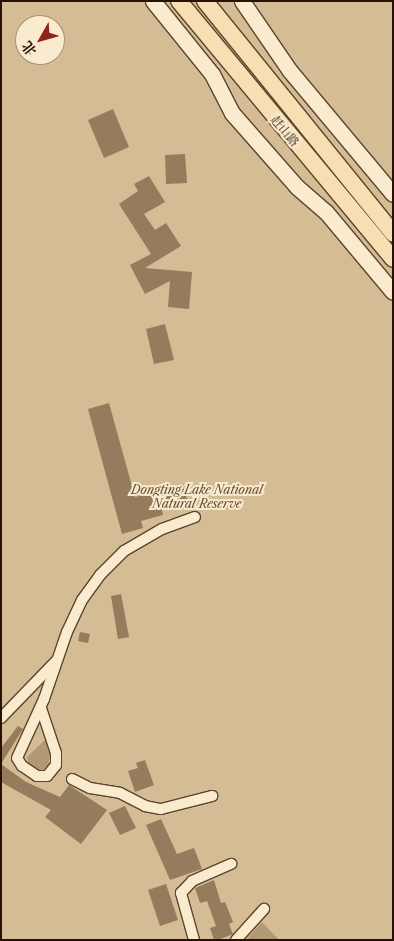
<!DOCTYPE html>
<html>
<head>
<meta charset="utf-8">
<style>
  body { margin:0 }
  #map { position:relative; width:394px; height:941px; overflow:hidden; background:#f7dfb3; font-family:"Libre Caslon Text","Noto Serif SC",serif }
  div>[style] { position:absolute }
  .green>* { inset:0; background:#d4bc95 }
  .water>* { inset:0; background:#b19976 }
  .building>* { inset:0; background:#947c5d }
  .roads { filter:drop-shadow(1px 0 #5c442d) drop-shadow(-1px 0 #5c442d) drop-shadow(0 1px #5c442d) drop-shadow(0 -1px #5c442d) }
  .street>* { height:10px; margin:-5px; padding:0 5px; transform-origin:5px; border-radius:5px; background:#faeace }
  .secondary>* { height:15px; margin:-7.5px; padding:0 7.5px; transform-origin:7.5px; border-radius:7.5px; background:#faeace }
  .primary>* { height:16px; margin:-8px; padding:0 8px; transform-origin:8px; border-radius:8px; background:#f7dfb3 }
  span { translate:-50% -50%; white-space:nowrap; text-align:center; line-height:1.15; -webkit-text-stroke:4px #faeace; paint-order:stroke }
  .street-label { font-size:12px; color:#281100 }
  .park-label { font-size:12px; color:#644d34; font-style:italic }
  .frame { position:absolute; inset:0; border:2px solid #281100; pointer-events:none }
  .north { position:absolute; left:15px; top:15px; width:50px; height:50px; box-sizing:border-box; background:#faeace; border:1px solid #a6937c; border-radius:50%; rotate:232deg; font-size:14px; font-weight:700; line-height:20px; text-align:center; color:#281100 }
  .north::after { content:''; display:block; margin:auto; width:18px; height:22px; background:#8f2418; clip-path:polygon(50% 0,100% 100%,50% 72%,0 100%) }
</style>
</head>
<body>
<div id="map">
  <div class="green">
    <i style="clip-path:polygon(evenodd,1px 1px,393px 1px,393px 940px,1px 940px,1px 1px,25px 25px,55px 25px,55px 55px,25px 55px,25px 25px)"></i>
  </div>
  <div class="water">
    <i style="clip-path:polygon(47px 738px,52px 750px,48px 766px,41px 771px,28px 764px,27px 757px)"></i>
    <i style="clip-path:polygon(262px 922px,279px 940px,246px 940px)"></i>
  </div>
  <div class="building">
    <i style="clip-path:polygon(113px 109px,129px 147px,104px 158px,88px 120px)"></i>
    <i style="clip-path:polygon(185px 154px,187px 183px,166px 184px,165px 155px)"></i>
    <i style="clip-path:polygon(149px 176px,165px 202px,144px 214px,155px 230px,166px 223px,181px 246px,145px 268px,192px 272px,189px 309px,168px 307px,170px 281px,145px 294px,130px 265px,151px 254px,119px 204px,138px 191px,134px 184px)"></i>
    <i style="clip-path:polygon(165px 324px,174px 360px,154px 364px,146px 329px)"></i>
    <i style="clip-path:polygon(109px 403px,135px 497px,183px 484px,187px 499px,161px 506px,163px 515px,141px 521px,143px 528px,122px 534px,88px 409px)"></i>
    <i style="clip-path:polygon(121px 594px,129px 637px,118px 639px,111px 596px)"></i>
    <i style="clip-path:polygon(80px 632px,90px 634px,88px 643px,78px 641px)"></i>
    <i style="clip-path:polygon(18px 726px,23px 729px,1px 764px,26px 782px,60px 797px,69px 785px,107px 810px,81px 844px,45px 817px,51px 810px,1px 782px,1px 748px)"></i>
    <i style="clip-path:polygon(145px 760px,154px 785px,135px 792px,128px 771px,138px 768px,136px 763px)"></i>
    <i style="clip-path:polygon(125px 806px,136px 828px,120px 835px,109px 813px)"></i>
    <i style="clip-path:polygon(161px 819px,177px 854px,194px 848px,202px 869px,170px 880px,146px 825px)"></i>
    <i style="clip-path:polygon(214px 880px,221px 903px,225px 902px,233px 922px,229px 924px,233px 934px,218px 940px,214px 940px,210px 928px,216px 926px,207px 901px,200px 903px,195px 888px)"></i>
    <i style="clip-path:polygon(166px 884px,178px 920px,160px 926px,148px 890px)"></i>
  </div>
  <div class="roads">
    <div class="street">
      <i style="left:41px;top:708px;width:47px;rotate:71.6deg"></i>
      <i style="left:56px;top:753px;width:12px;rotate:90deg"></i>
      <i style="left:56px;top:765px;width:14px;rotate:129deg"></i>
      <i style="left:47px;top:776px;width:10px;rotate:180deg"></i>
      <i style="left:37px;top:776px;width:18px;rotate:-146deg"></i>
      <i style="left:22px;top:766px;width:9px;rotate:-122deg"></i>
      <i style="left:17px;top:758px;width:65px;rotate:-65.4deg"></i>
      <i style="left:44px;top:699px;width:71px;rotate:-71.1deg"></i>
      <i style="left:67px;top:632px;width:35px;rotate:-65deg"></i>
      <i style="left:82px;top:600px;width:31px;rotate:-54deg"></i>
      <i style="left:100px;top:575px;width:34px;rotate:-45deg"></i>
      <i style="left:124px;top:551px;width:44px;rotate:-30.1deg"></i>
      <i style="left:162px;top:529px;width:35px;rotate:-20deg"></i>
      <i style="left:1px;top:718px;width:79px;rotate:-46deg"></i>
      <i style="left:72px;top:779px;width:20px;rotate:27deg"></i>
      <i style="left:90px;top:788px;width:30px;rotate:9deg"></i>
      <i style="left:120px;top:793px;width:28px;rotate:27deg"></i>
      <i style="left:145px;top:806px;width:16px;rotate:11deg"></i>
      <i style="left:161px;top:809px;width:53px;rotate:-14.3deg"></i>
      <i style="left:194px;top:940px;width:49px;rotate:-105.5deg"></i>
      <i style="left:181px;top:893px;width:16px;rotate:-47deg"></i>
      <i style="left:192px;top:881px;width:43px;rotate:-23.6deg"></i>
      <i style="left:236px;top:940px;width:42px;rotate:-47.9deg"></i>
    </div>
    <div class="secondary">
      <i style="left:153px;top:1px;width:94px;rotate:51.1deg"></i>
      <i style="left:212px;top:74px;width:44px;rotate:62.9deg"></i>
      <i style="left:232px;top:113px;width:98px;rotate:48.7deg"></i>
      <i style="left:297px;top:187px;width:38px;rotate:41deg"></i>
      <i style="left:326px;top:212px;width:104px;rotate:50.1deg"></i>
      <i style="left:242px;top:1px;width:85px;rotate:55.6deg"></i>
      <i style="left:290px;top:71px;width:160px;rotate:50.1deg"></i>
    </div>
    <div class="primary">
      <i style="left:179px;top:1px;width:335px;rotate:50.3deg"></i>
      <i style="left:205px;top:1px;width:299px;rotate:51deg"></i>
    </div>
  </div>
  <div class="street-label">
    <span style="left:285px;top:131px;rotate:50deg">赶山路</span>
  </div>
  <div class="park-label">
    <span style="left:197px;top:497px">Dongting Lake National<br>Natural Reserve</span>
  </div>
  <div class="frame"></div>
  <div class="north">北</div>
</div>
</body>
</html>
